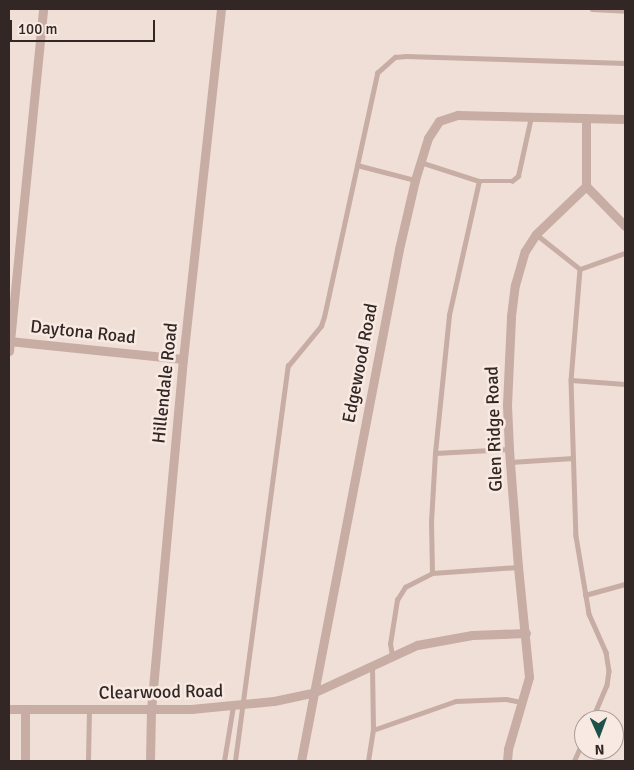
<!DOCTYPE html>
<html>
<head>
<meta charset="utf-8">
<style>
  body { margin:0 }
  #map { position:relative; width:634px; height:770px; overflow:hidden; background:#f0dfd7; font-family:Signika,sans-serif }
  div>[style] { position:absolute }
  .service>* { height:4.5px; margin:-2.25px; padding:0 2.25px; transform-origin:2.25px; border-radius:2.25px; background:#c7ada4 }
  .minor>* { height:9px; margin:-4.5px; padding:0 4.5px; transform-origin:4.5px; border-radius:4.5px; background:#c7ada4 }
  span { translate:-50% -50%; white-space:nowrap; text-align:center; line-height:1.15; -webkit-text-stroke:5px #f8eae3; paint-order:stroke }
  .street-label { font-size:18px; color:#322725 }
  .frame { position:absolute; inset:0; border:10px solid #322725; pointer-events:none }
  .north { position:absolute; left:574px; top:710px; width:50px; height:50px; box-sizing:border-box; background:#f8eae3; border:1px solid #a99c97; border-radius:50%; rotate:178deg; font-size:14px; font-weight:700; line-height:20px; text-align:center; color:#322725 }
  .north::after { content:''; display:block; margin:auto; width:18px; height:22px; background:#1d524b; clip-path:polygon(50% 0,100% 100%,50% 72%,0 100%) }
  .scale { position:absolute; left:10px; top:20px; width:145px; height:22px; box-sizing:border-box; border:2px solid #322725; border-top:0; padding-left:6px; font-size:15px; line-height:18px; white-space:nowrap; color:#322725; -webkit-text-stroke:4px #f8eae3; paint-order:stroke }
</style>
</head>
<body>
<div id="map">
  <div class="service">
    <i style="left:592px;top:9px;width:33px;rotate:3deg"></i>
    <i style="left:420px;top:162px;width:62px;rotate:17.9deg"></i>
    <i style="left:479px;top:181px;width:33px"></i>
    <i style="left:512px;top:181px;width:8px;rotate:-40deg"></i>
    <i style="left:518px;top:176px;width:60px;rotate:-77.6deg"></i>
    <i style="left:357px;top:165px;width:60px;rotate:14.5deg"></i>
    <i style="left:536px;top:234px;width:56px;rotate:38.5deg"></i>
    <i style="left:580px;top:269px;width:48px;rotate:-19.6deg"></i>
    <i style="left:580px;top:269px;width:111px;rotate:94.6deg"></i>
    <i style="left:571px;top:380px;width:156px;rotate:88.2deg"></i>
    <i style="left:576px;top:536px;width:79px;rotate:80.5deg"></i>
    <i style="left:589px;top:614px;width:42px;rotate:65.9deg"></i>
    <i style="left:606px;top:652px;width:19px;rotate:81deg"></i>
    <i style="left:609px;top:671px;width:14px;rotate:98deg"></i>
    <i style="left:607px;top:685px;width:38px;rotate:113deg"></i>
    <i style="left:571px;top:380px;width:54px;rotate:4.2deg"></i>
    <i style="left:435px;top:453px;width:74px;rotate:-3.1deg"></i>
    <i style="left:510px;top:462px;width:63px;rotate:-3.6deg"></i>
    <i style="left:432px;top:573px;width:51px;rotate:-91.1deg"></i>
    <i style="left:431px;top:522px;width:69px;rotate:-86.7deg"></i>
    <i style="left:435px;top:453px;width:139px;rotate:-84.2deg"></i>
    <i style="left:449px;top:315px;width:137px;rotate:-77.4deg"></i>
    <i style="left:585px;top:595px;width:41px;rotate:-15.4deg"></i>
    <i style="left:392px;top:656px;width:12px;rotate:-99deg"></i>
    <i style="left:390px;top:644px;width:45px;rotate:-81deg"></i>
    <i style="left:397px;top:600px;width:15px;rotate:-58deg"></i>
    <i style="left:405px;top:587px;width:30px;rotate:-27deg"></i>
    <i style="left:432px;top:573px;width:86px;rotate:-4deg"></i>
    <i style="left:373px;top:730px;width:88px;rotate:-19.3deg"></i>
    <i style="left:456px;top:701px;width:50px;rotate:-2.3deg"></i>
    <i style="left:506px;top:699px;width:16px;rotate:11deg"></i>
    <i style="left:88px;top:761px;width:51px;rotate:-88.9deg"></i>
    <i style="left:224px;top:761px;width:56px;rotate:-80.7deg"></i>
    <i style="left:235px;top:761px;width:399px;rotate:-82.4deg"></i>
    <i style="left:288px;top:366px;width:52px;rotate:-50.5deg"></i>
    <i style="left:321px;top:326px;width:9px;rotate:-72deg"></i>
    <i style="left:324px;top:317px;width:250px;rotate:-77.7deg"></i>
    <i style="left:377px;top:73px;width:24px;rotate:-42deg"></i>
    <i style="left:395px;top:57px;width:11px;rotate:-5deg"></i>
    <i style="left:406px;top:56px;width:219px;rotate:1.8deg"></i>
    <i style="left:368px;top:761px;width:31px;rotate:-81deg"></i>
    <i style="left:373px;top:730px;width:64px;rotate:-90.9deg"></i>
    <i style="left:574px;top:761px;width:24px;rotate:-66deg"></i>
  </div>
  <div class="minor">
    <i style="left:586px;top:186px;width:56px;rotate:45.7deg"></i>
    <i style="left:9px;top:341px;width:175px;rotate:5.9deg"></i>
    <i style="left:9px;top:351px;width:344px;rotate:-84.3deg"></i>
    <i style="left:9px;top:709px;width:182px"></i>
    <i style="left:191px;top:709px;width:83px;rotate:-5.5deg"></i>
    <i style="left:274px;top:701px;width:40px;rotate:-12deg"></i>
    <i style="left:313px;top:693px;width:115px;rotate:-24.8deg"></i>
    <i style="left:417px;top:645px;width:56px;rotate:-10.3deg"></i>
    <i style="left:472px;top:635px;width:54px;rotate:-2.1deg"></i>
    <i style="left:25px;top:709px;width:52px;rotate:90deg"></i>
    <i style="left:150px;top:761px;width:51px;rotate:-88.9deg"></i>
    <i style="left:151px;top:710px;width:352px;rotate:-84.8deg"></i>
    <i style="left:183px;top:359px;width:352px;rotate:-83.8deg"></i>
    <i style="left:301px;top:761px;width:521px;rotate:-79.16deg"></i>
    <i style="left:399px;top:249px;width:71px;rotate:-76.9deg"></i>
    <i style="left:415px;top:180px;width:44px;rotate:-72.8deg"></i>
    <i style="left:428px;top:138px;width:20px;rotate:-57deg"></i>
    <i style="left:439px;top:121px;width:20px;rotate:-18deg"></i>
    <i style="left:458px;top:115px;width:167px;rotate:1.4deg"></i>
    <i style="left:507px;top:761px;width:12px;rotate:-85deg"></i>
    <i style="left:508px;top:749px;width:75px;rotate:-73.7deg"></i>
    <i style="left:529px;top:677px;width:111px;rotate:-95.7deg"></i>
    <i style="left:518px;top:567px;width:118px;rotate:-94.4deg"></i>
    <i style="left:509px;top:449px;width:44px;rotate:-92.6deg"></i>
    <i style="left:507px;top:405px;width:89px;rotate:-87.4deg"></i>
    <i style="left:511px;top:316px;width:31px;rotate:-83deg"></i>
    <i style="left:515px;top:285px;width:35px;rotate:-74deg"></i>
    <i style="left:525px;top:251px;width:20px;rotate:-57deg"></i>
    <i style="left:536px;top:234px;width:69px;rotate:-43.8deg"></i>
    <i style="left:586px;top:186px;width:68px;rotate:-90deg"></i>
  </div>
  <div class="street-label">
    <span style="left:83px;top:332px;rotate:6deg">Daytona Road</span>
    <span style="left:360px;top:363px;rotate:-79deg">Edgewood Road</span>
    <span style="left:165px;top:383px;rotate:-84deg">Hillendale Road</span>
    <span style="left:494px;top:429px;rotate:-92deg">Glen Ridge Road</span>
    <span style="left:161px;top:692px;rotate:-1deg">Clearwood Road</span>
  </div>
  <div class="frame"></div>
  <div class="north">N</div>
  <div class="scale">100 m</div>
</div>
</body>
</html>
